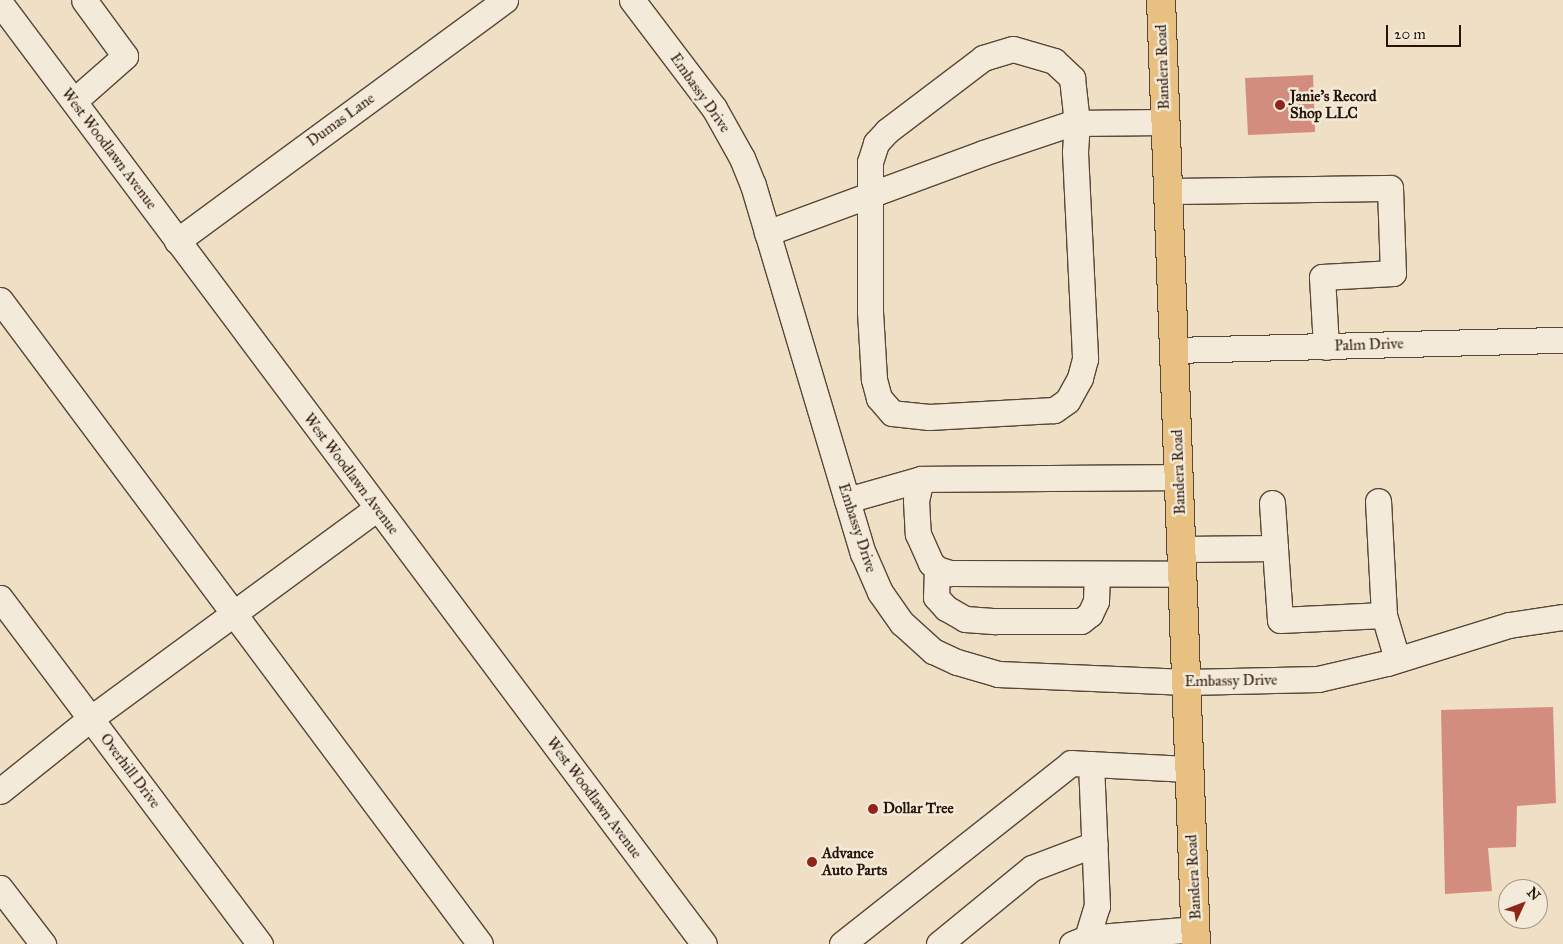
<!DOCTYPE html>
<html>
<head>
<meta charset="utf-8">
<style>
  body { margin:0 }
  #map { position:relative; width:1563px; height:944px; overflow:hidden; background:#eedfc5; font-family:"IM FELL Great Primer",serif }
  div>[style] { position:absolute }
  .building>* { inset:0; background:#d38d7e }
  .roads { filter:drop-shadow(1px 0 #584737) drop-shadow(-1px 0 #584737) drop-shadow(0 1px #584737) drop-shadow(0 -1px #584737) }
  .minor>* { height:25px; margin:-12.5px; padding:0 12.5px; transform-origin:12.5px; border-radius:12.5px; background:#f4ead9 }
  .major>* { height:28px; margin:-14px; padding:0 14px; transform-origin:14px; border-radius:14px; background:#e7c082 }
  .dots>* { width:14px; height:14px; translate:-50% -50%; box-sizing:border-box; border:2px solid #f4ead9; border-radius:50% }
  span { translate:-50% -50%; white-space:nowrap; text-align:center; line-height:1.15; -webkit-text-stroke:5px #f4ead9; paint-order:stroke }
  .street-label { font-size:15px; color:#261408 }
  .poi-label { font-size:15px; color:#261408; font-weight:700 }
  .left { translate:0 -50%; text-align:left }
  .north { position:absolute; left:1498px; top:879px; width:50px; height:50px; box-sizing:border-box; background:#f4ead9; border:1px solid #a29485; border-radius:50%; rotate:47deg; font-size:14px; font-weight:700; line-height:20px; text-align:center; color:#261408 }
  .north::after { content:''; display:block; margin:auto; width:18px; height:22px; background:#8f2418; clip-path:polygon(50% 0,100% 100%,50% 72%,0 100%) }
  .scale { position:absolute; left:1386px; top:25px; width:75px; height:22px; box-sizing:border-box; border:2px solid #261408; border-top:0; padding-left:6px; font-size:15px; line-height:18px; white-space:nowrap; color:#261408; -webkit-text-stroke:4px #f4ead9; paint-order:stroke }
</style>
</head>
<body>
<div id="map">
  <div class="building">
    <i style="clip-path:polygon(1313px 75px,1315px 132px,1248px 135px,1245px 78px)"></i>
    <i style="clip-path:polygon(1553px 707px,1556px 803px,1517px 806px,1516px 847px,1488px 848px,1492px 891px,1445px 894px,1441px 710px)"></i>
  </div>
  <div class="roads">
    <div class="minor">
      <i style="left:632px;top:0;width:136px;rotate:52.8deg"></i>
      <i style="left:714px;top:108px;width:57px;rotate:60.8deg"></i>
      <i style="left:742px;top:158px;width:29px;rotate:68deg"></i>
      <i style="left:753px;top:185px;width:384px;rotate:73.4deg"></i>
      <i style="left:863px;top:553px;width:43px;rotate:66.4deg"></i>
      <i style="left:880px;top:592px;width:38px;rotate:55deg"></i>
      <i style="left:902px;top:623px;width:42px;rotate:42.1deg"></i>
      <i style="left:933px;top:651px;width:26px;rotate:25deg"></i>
      <i style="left:957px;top:662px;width:43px;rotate:16.3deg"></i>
      <i style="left:998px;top:674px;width:189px;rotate:2.4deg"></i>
      <i style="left:1187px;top:682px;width:131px;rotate:-1.3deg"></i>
      <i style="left:1318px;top:679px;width:71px;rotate:-13.1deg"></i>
      <i style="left:1387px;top:663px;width:128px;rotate:-17.3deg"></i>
      <i style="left:1509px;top:625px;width:55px;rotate:-8.4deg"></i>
      <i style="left:0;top:3px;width:1175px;rotate:53.2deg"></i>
      <i style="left:1013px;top:49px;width:43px;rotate:16.3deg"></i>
      <i style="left:1054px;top:61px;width:25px;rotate:43deg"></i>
      <i style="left:1072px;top:78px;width:45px;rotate:83.7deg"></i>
      <i style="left:1077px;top:123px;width:29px;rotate:94deg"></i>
      <i style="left:1075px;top:152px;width:207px;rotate:87.2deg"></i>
      <i style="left:1085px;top:359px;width:20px;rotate:105deg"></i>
      <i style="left:1080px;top:378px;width:26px;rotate:119deg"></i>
      <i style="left:1067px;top:401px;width:16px;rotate:145deg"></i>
      <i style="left:1054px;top:410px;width:125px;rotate:176.8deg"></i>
      <i style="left:929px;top:417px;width:37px;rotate:-174deg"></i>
      <i style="left:892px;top:413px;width:20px;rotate:-131deg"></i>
      <i style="left:879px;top:398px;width:20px;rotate:-105deg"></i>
      <i style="left:874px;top:379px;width:67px;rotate:-93.4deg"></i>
      <i style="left:870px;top:312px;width:150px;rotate:-90deg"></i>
      <i style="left:870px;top:162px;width:20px;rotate:-72deg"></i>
      <i style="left:876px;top:143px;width:16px;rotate:-47deg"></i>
      <i style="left:887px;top:131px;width:121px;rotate:-37.2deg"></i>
      <i style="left:983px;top:58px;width:31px;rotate:-17deg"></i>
      <i style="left:74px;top:101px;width:68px;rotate:-41.4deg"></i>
      <i style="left:125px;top:56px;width:69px;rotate:-126.2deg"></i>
      <i style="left:1168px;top:191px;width:222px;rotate:-0.8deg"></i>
      <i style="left:1390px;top:188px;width:85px;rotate:88deg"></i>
      <i style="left:1393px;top:273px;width:71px;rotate:176.8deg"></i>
      <i style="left:1322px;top:277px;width:70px;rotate:86.7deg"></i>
      <i style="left:767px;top:233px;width:230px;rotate:-20.3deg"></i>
      <i style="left:983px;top:153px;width:94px;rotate:-18.6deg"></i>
      <i style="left:1072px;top:123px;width:93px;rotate:-0.6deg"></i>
      <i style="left:177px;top:241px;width:407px;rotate:-36.3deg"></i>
      <i style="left:0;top:300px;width:803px;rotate:53.3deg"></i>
      <i style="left:1174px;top:350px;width:389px;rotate:-1.5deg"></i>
      <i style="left:921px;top:479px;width:22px;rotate:103deg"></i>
      <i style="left:916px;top:500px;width:34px;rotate:87deg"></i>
      <i style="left:918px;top:534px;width:32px;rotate:66deg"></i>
      <i style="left:931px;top:563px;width:8px;rotate:45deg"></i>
      <i style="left:937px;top:569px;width:14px;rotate:17deg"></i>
      <i style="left:950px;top:573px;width:233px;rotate:0.2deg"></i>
      <i style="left:847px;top:500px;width:77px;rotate:-15.8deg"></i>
      <i style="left:921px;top:479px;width:258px;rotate:-0.4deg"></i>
      <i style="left:1272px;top:503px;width:45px;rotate:86.2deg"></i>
      <i style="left:1182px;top:549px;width:93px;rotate:-0.6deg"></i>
      <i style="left:1275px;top:548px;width:72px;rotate:86deg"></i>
      <i style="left:1280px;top:620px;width:104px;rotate:-2.8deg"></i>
      <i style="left:1384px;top:615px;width:114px;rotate:-93deg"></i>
      <i style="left:937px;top:569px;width:28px;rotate:92deg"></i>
      <i style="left:936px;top:597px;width:15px;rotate:48deg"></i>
      <i style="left:946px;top:608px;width:22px;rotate:30deg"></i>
      <i style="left:965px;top:619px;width:31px;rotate:4deg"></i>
      <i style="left:996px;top:621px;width:85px"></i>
      <i style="left:1081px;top:621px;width:11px;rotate:-38deg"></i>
      <i style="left:1090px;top:614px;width:14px;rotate:-65deg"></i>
      <i style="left:1096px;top:601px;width:27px;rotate:-88deg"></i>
      <i style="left:0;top:598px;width:433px;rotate:53.1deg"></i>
      <i style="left:1384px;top:615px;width:46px;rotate:73.5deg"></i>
      <i style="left:0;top:791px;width:115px;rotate:-38.7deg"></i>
      <i style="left:90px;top:719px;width:356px;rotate:-36.3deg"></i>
      <i style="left:0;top:888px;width:71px;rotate:52.5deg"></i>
      <i style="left:842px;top:944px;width:292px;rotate:-38.3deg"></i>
      <i style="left:1071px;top:763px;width:119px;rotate:2.9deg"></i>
      <i style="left:939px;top:944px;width:120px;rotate:-39.3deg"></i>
      <i style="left:1032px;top:868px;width:67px;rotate:-20.9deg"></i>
      <i style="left:1072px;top:944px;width:16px;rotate:-22deg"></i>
      <i style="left:1087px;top:938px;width:34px;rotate:-73deg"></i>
      <i style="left:1097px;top:906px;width:142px;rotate:-92.4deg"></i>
      <i style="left:1088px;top:944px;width:6px;rotate:-99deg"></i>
      <i style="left:1087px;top:938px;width:109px;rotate:-4.7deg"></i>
    </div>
    <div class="major">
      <i style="left:1161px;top:0;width:945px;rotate:87.88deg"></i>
    </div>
  </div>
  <div class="dots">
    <i style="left:1280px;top:105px;background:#8f2418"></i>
    <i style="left:873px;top:809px;background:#8f2418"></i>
    <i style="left:812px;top:862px;background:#8f2418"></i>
  </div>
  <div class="street-label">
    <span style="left:1163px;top:67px;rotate:-92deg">Bandera Road</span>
    <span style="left:700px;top:93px;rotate:55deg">Embassy Drive</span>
    <span style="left:341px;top:120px;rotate:-36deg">Dumas Lane</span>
    <span style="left:109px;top:149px;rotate:53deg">West Woodlawn Avenue</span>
    <span style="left:1369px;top:345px;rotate:-2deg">Palm Drive</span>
    <span style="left:1179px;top:472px;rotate:-92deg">Bandera Road</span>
    <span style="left:351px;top:474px;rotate:53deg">West Woodlawn Avenue</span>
    <span style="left:857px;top:528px;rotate:72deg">Embassy Drive</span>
    <span style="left:1231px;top:681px;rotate:-1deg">Embassy Drive</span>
    <span style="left:130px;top:771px;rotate:53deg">Overhill Drive</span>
    <span style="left:594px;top:798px;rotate:53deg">West Woodlawn Avenue</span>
    <span style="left:1194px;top:877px;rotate:-93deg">Bandera Road</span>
  </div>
  <div class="poi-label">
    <span class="left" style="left:1290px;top:105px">Janie's Record<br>Shop LLC</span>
    <span class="left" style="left:883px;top:809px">Dollar Tree</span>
    <span class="left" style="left:822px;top:862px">Advance<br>Auto Parts</span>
  </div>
  <div class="north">N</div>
  <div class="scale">20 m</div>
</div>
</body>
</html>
